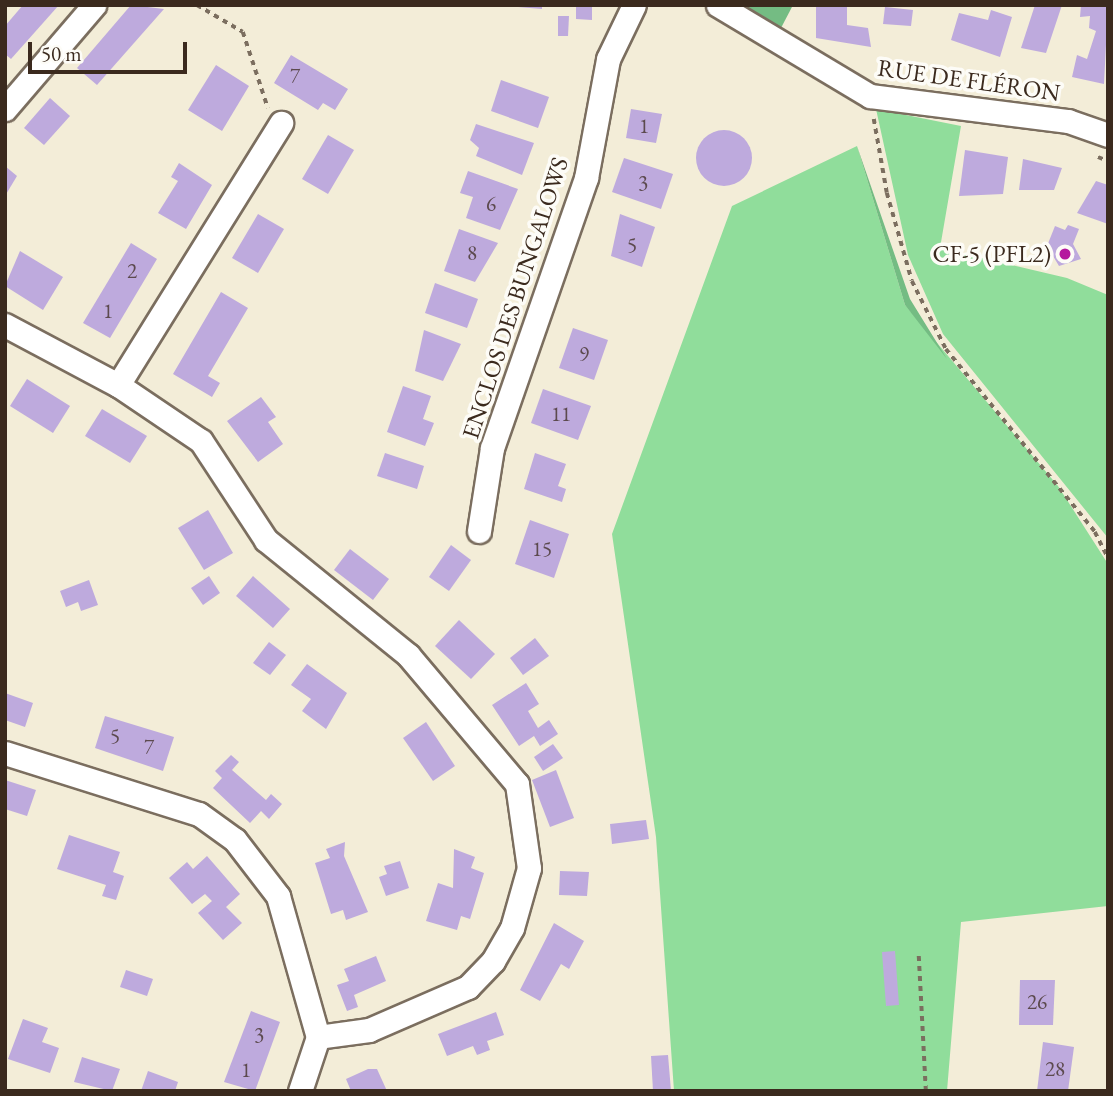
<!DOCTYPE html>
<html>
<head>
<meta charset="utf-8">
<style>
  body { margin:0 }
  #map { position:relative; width:1113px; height:1096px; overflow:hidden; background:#f3edd8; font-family:"EB Garamond",serif }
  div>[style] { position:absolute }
  .green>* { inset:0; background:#90dd9b }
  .forest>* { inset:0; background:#74bc83 }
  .building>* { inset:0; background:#beaadd }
  .round { border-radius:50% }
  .path>* { height:3.5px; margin-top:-1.75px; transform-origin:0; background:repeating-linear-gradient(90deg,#7b6e5f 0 5px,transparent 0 10px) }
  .roads { filter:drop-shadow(2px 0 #7b6e5f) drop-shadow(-2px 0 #7b6e5f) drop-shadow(0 2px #7b6e5f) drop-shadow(0 -2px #7b6e5f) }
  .minor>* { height:23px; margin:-11.5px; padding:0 11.5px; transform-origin:11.5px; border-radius:11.5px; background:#fff }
  .dots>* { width:19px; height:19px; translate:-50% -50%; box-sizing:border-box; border:4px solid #fdfcf7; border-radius:50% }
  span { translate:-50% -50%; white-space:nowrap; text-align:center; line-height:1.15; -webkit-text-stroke:7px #fdfcf7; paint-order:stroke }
  .number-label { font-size:21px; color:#5c4a4e }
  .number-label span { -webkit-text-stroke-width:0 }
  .street-label { font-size:24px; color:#3b2a1e }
  .poi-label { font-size:24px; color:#3b2a1e }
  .right { translate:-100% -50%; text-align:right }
  .frame { position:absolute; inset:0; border:7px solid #3b2a1e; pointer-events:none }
  .scale { position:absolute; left:28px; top:42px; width:159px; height:32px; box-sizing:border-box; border:4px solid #3b2a1e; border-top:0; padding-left:9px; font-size:21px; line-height:24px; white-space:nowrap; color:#3b2a1e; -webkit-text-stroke:5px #fdfcf7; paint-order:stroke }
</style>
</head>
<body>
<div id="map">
  <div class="green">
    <i style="clip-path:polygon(876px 109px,961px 126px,940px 248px,1067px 278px,1108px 295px,1108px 538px,943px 334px,908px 255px)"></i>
    <i style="clip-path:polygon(857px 146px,905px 305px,1058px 486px,1108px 564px,1108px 906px,961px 922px,947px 1091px,674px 1091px,656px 837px,612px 534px,732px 206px)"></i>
  </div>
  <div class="forest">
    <i style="clip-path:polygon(744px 5px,793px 5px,781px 28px)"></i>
    <i style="clip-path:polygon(857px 146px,910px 299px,947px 359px,905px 305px)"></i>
  </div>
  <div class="building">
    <i style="clip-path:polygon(23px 5px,59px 5px,11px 59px,5px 54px,5px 26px)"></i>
    <i style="clip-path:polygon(131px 5px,164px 9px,97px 85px,77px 68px)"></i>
    <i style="clip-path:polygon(519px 5px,542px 5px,542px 9px,518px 7px)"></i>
    <i style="clip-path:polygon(576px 5px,592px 5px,592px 20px,576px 19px)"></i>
    <i style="clip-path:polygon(816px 5px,847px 5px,847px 25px,868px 28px,871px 47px,816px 38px)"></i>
    <i style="clip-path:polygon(1035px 5px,1062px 5px,1046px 53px,1021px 48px)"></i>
    <i style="clip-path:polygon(1081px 5px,1108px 5px,1104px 84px,1072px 77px,1077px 55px,1087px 59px,1096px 31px,1089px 28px,1090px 16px,1080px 17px)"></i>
    <i style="clip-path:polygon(885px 7px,913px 10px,911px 26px,883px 24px)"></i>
    <i style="clip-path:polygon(991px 10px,1012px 17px,1000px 57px,951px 40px,959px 13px,988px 20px)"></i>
    <i style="clip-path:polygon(558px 16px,569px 16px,568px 36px,558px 36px)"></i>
    <i style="clip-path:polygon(291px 55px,348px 89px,335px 110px,323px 103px,318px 110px,274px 83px)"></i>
    <i style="clip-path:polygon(216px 65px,249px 86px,222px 131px,188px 110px)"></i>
    <i style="clip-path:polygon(501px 80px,549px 97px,538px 128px,491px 111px)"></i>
    <i style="clip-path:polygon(50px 98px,70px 116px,44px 145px,24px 128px)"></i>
    <i style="clip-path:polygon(631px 109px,662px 114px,656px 143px,626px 138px)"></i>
    <i style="clip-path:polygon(476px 124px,534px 143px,522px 175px,476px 156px,479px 148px,470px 140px)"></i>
    <i class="round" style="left:696px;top:130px;width:56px;height:56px"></i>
    <i style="clip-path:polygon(328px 135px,354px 150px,328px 194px,302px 179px)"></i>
    <i style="clip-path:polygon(965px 150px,1008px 157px,1003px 194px,959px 196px)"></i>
    <i style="clip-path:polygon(624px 158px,673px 174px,661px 209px,612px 192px)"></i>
    <i style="clip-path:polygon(1023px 159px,1062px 168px,1054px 190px,1019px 190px)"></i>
    <i style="clip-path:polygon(179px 163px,212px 185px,186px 229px,158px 213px,178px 181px,171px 177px)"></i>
    <i style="clip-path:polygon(5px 166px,17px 176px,5px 196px)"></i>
    <i style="clip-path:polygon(468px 171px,518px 189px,500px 230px,466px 218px,473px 197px,460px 193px)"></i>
    <i style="clip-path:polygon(1096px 181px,1108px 185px,1108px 224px,1077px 213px)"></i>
    <i style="clip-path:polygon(258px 214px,284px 229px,258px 273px,232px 258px)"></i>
    <i style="clip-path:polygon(620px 214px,655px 227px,642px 267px,611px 256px)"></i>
    <i style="clip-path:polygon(1068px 225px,1079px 229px,1073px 244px,1081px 259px,1059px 266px,1047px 246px,1055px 226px,1065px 230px)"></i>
    <i style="clip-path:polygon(459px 229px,498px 243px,475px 282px,444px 271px)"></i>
    <i style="clip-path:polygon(131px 243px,157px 259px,110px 338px,83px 323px)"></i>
    <i style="clip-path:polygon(20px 251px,63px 277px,43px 310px,5px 286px)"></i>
    <i style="clip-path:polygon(435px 283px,478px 299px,467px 328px,425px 313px)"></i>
    <i style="clip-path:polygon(221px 292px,248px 308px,208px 376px,220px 383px,212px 397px,173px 374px)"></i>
    <i style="clip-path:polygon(573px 328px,608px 340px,594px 380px,559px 368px)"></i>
    <i style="clip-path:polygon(424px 330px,461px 344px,443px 381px,415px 371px)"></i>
    <i style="clip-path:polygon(27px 379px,70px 406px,53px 433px,10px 406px)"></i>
    <i style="clip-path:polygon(403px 386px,431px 396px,423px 419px,434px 423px,425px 446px,387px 432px)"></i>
    <i style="clip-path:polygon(543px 389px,591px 406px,578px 440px,531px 423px)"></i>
    <i style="clip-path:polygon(261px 397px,276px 417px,268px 422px,283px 444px,258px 462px,227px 421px)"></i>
    <i style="clip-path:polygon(102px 409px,147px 436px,130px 463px,85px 436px)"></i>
    <i style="clip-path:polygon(385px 453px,424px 466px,417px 489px,377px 476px)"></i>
    <i style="clip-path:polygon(535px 453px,566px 464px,558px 486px,566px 489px,562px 502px,524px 489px)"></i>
    <i style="clip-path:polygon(208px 510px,233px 553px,204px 570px,178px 528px)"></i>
    <i style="clip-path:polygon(530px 520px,569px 534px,554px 578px,515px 564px)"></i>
    <i style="clip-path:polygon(451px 545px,471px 560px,449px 591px,429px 577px)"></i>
    <i style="clip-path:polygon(350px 549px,389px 579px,373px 600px,334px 570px)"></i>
    <i style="clip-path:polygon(209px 576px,220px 593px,203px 605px,191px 588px)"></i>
    <i style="clip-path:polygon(253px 576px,290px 609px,273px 628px,236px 596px)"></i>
    <i style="clip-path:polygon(89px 580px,98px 605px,81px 611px,78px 602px,66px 607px,60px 591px)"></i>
    <i style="clip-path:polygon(459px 620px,495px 654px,471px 679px,435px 646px)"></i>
    <i style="clip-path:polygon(535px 638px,549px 656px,523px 675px,510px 658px)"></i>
    <i style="clip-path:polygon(269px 642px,286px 655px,270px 675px,253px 663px)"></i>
    <i style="clip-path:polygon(307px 664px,347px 693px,326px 729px,302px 711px,311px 699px,291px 685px)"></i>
    <i style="clip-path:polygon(526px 683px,539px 704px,528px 711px,538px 728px,549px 720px,558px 734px,540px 746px,534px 736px,519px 746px,492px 705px)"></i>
    <i style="clip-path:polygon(5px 693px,33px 703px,25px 727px,5px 720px)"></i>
    <i style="clip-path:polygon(105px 716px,174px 737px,163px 771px,95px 748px)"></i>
    <i style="clip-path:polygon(426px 722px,455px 766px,433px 781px,403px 738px)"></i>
    <i style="clip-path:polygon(553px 744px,563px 758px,543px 771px,534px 757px)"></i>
    <i style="clip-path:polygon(231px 755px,239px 762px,232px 770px,266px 800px,271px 794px,282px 804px,269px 819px,261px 811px,250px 823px,213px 788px,222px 778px,215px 771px)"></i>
    <i style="clip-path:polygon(556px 770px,574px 818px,550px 827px,532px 780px)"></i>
    <i style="clip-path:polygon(5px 780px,36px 790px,27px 816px,5px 809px)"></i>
    <i style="clip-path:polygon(646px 820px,649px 839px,612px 844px,610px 824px)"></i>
    <i style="clip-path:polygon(69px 835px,120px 852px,113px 872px,124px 876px,116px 900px,102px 896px,106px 885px,57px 869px)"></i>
    <i style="clip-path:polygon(345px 842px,344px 856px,368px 912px,346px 920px,343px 910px,331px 914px,315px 863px,330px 858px,326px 849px)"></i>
    <i style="clip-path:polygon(454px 849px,475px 857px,471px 868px,484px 873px,470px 919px,461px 916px,457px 930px,426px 921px,438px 883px,453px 888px)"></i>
    <i style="clip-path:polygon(207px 856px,240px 894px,226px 907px,242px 923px,223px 940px,198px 913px,212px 901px,205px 894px,192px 904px,169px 878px,187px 862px,193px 869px)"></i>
    <i style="clip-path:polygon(400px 861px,409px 888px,386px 896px,379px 877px,387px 874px,384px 866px)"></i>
    <i style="clip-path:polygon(560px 871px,589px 872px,587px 896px,559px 895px)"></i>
    <i style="clip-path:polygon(554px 923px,584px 941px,569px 969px,561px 964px,540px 1001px,520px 990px)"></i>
    <i style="clip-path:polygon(895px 951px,899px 1005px,886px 1006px,882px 952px)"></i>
    <i style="clip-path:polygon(376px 956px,386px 981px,354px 995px,358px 1007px,347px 1011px,337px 985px,349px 981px,344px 969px)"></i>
    <i style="clip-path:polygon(126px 970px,153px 979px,147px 996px,120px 987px)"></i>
    <i style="clip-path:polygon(1020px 980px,1055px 980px,1053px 1025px,1019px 1025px)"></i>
    <i style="clip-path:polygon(251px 1011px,280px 1022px,255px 1091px,224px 1082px)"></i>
    <i style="clip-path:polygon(496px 1012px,504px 1035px,487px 1041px,490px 1050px,477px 1055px,473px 1046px,447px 1056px,438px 1034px)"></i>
    <i style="clip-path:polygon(23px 1019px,48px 1028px,42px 1042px,59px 1048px,50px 1073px,8px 1059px)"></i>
    <i style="clip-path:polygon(1043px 1042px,1074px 1047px,1068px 1091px,1037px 1091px)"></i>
    <i style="clip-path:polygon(668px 1055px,671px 1091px,653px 1091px,651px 1056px)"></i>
    <i style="clip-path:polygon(82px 1057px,120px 1069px,112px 1091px,74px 1082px)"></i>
    <i style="clip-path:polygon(368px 1069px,377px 1069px,387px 1091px,351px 1091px,346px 1079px)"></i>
    <i style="clip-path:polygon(148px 1071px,178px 1082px,175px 1091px,141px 1091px)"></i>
  </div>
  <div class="path">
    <i style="left:197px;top:5px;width:53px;rotate:30.4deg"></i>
    <i style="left:243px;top:32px;width:80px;rotate:71.8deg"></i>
    <i style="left:874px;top:119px;width:75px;rotate:80deg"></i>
    <i style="left:887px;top:193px;width:91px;rotate:74.1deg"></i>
    <i style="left:912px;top:281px;width:76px;rotate:63.4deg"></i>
    <i style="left:946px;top:349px;width:236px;rotate:50.8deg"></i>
    <i style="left:1095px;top:532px;width:28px;rotate:63deg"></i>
    <i style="left:1098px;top:157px;width:11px;rotate:22deg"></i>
    <i style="left:919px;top:956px;width:135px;rotate:87deg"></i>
  </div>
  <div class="roads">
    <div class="minor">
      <i style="left:718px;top:5px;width:177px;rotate:30.9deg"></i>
      <i style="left:870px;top:96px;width:200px;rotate:7.2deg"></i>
      <i style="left:1068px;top:121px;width:42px;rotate:19.3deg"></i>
      <i style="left:5px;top:109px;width:137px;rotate:-49.4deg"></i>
      <i style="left:5px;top:325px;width:128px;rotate:28deg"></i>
      <i style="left:118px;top:385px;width:100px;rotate:34deg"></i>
      <i style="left:201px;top:441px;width:118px;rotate:56.7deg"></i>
      <i style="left:266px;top:540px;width:183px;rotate:39deg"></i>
      <i style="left:408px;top:655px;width:169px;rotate:49.8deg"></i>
      <i style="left:517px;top:784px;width:85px;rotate:81.9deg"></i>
      <i style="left:529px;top:868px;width:62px;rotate:105.8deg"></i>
      <i style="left:512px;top:928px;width:38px;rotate:120deg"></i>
      <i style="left:493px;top:961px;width:36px;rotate:134deg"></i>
      <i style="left:468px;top:987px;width:108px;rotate:156.5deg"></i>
      <i style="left:369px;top:1030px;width:51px;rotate:172.2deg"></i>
      <i style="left:118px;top:385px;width:309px;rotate:-58.1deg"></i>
      <i style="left:479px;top:531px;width:84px;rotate:-81.1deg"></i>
      <i style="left:492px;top:448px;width:286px;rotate:-70.8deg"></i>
      <i style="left:586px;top:178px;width:121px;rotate:-79.5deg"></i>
      <i style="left:608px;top:59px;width:60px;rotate:-64.3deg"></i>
      <i style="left:5px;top:753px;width:203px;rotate:17.5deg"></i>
      <i style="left:199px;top:814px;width:44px;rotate:35.8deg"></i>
      <i style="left:235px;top:840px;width:71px;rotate:52.5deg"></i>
      <i style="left:278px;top:896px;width:147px;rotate:74.2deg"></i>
      <i style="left:300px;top:1091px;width:57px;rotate:-71.6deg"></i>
    </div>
  </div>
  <div class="dots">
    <i style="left:1065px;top:254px;background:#b5179e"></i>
  </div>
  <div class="number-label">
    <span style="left:295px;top:76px">7</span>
    <span style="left:644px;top:126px">1</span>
    <span style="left:643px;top:183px">3</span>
    <span style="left:491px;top:204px">6</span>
    <span style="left:632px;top:245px">5</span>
    <span style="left:472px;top:253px">8</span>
    <span style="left:132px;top:271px">2</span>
    <span style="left:108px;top:311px">1</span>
    <span style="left:584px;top:354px">9</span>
    <span style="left:561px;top:414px">11</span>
    <span style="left:542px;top:549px">15</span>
    <span style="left:115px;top:736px">5</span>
    <span style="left:149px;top:747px">7</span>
    <span style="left:1037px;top:1002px">26</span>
    <span style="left:259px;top:1035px">3</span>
    <span style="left:1055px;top:1069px">28</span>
    <span style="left:246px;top:1070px">1</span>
  </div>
  <div class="street-label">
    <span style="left:969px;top:80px;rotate:8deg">RUE DE FLÉRON</span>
    <span style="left:515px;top:298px;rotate:-72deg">ENCLOS DES BUNGALOWS</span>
  </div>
  <div class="poi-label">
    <span class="right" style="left:1051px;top:254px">CF-5 (PFL2)</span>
  </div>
  <div class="frame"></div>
  <div class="scale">50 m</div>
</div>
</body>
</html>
